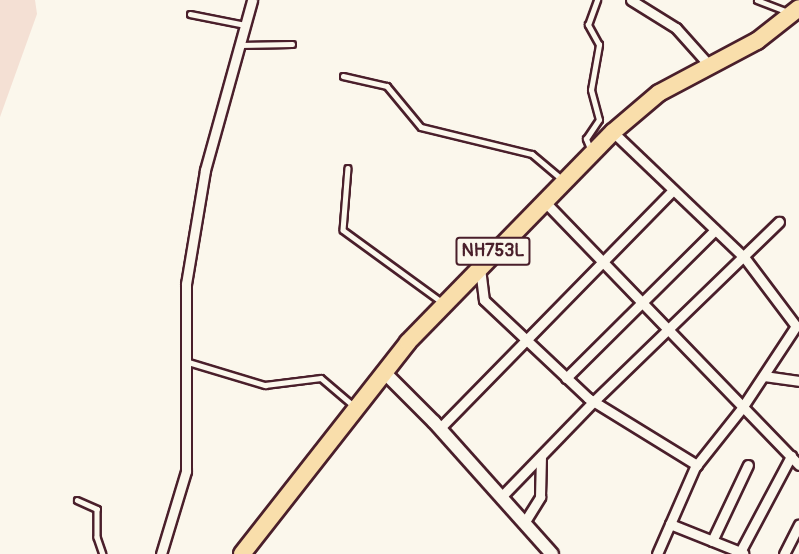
<!DOCTYPE html>
<html>
<head>
<meta charset="utf-8">
<style>
  body { margin:0 }
  #map { position:relative; width:799px; height:554px; overflow:hidden; background:#fbf7ec; font-family:Pangolin,sans-serif }
  div>[style] { position:absolute }
  .built>* { inset:0; background:#f4e0d4 }
  .roads { filter:drop-shadow(2px 0 #4a1f2b) drop-shadow(-2px 0 #4a1f2b) drop-shadow(0 2px #4a1f2b) drop-shadow(0 -2px #4a1f2b) }
  .service>* { height:4.5px; margin:-2.25px; padding:0 2.25px; transform-origin:2.25px; border-radius:2.25px; background:#fbf7ec }
  .minor>* { height:9px; margin:-4.5px; padding:0 4.5px; transform-origin:4.5px; border-radius:4.5px; background:#fbf7ec }
  .tertiary>* { height:12px; margin:-6px; padding:0 6px; transform-origin:6px; border-radius:6px; background:#fbf7ec }
  .trunk>* { height:16px; margin:-8px; padding:0 8px; transform-origin:8px; border-radius:8px; background:#f9deab }
  span { translate:-50% -50%; white-space:nowrap; text-align:center; line-height:1.15; -webkit-text-stroke:5px #fbf7ec; paint-order:stroke }
  .shield-label span { padding:2px 4px; background:#fbf7ec; border:2px solid; border-radius:4px; -webkit-text-stroke-width:0 }
  .shield-label { font-size:18px; color:#4a1f2b; font-weight:700 }
</style>
</head>
<body>
<div id="map">
  <div class="built">
    <i style="clip-path:polygon(0 0,35px 0,37px 14px,0 117px)"></i>
  </div>
  <div class="roads">
    <div class="service">
      <i style="left:757px;top:0;width:33px;rotate:21deg"></i>
      <i style="left:190px;top:14px;width:56px;rotate:11.3deg"></i>
      <i style="left:240px;top:45px;width:52px;rotate:-1.1deg"></i>
      <i style="left:343px;top:76px;width:45px;rotate:12.8deg"></i>
      <i style="left:387px;top:86px;width:53px;rotate:50.3deg"></i>
      <i style="left:421px;top:127px;width:114px;rotate:13.7deg"></i>
      <i style="left:532px;top:154px;width:40px;rotate:40deg"></i>
      <i style="left:591px;top:151px;width:13px;rotate:-113deg"></i>
      <i style="left:586px;top:139px;width:23px;rotate:-56deg"></i>
      <i style="left:599px;top:120px;width:31px;rotate:-105deg"></i>
      <i style="left:591px;top:90px;width:46px;rotate:-79.9deg"></i>
      <i style="left:599px;top:45px;width:23px;rotate:-119deg"></i>
      <i style="left:588px;top:25px;width:27px;rotate:-70deg"></i>
      <i style="left:348px;top:168px;width:62px;rotate:94.6deg"></i>
      <i style="left:343px;top:230px;width:124px;rotate:36.1deg"></i>
      <i style="left:185px;top:361px;width:84px;rotate:16.7deg"></i>
      <i style="left:265px;top:385px;width:56px;rotate:-7.1deg"></i>
      <i style="left:321px;top:378px;width:43px;rotate:40.3deg"></i>
      <i style="left:77px;top:500px;width:22px;rotate:24deg"></i>
      <i style="left:97px;top:509px;width:28px;rotate:90deg"></i>
      <i style="left:97px;top:537px;width:18px;rotate:71deg"></i>
    </div>
    <div class="minor">
      <i style="left:631px;top:0;width:53px;rotate:31.9deg"></i>
      <i style="left:676px;top:28px;width:50px;rotate:48.3deg"></i>
      <i style="left:613px;top:132px;width:181px;rotate:43.7deg"></i>
      <i style="left:744px;top:257px;width:86px;rotate:53deg"></i>
      <i style="left:796px;top:326px;width:98px;rotate:123.4deg"></i>
      <i style="left:742px;top:408px;width:75px;rotate:128.5deg"></i>
      <i style="left:695px;top:467px;width:95px;rotate:113.6deg"></i>
      <i style="left:544px;top:201px;width:367px;rotate:46deg"></i>
      <i style="left:480px;top:268px;width:32px;rotate:83deg"></i>
      <i style="left:484px;top:300px;width:143px;rotate:43.3deg"></i>
      <i style="left:588px;top:398px;width:128px;rotate:31.6deg"></i>
      <i style="left:764px;top:376px;width:35px;rotate:8deg"></i>
      <i style="left:566px;top:378px;width:210px;rotate:-44.8deg"></i>
      <i style="left:440px;top:428px;width:333px;rotate:-45.6deg"></i>
      <i style="left:501px;top:497px;width:132px;rotate:-45.9deg"></i>
      <i style="left:593px;top:402px;width:259px;rotate:-44.1deg"></i>
      <i style="left:524px;top:523px;width:31px;rotate:-58deg"></i>
      <i style="left:540px;top:497px;width:41px;rotate:-88.6deg"></i>
      <i style="left:670px;top:524px;width:79px;rotate:21.7deg"></i>
      <i style="left:712px;top:541px;width:84px;rotate:-64.7deg"></i>
      <i style="left:740px;top:552px;width:109px;rotate:-62deg"></i>
      <i style="left:161px;top:554px;width:87px;rotate:-73.2deg"></i>
      <i style="left:186px;top:471px;width:187px;rotate:-90deg"></i>
      <i style="left:186px;top:284px;width:116px;rotate:-80.5deg"></i>
      <i style="left:205px;top:170px;width:176px;rotate:-74.5deg"></i>
      <i style="left:784px;top:554px;width:33px;rotate:-63deg"></i>
    </div>
    <div class="tertiary">
      <i style="left:384px;top:372px;width:71px;rotate:45deg"></i>
      <i style="left:434px;top:422px;width:177px;rotate:48.2deg"></i>
    </div>
    <div class="trunk">
      <i style="left:242px;top:554px;width:269px;rotate:-51.9deg"></i>
      <i style="left:408px;top:342px;width:293px;rotate:-45.7deg"></i>
      <i style="left:613px;top:132px;width:60px;rotate:-40.3deg"></i>
      <i style="left:659px;top:93px;width:111px;rotate:-28deg"></i>
      <i style="left:757px;top:41px;width:53px;rotate:-38.2deg"></i>
    </div>
  </div>
  <div class="shield-label">
    <span style="left:493px;top:251px">NH753L</span>
  </div>
</div>
</body>
</html>
